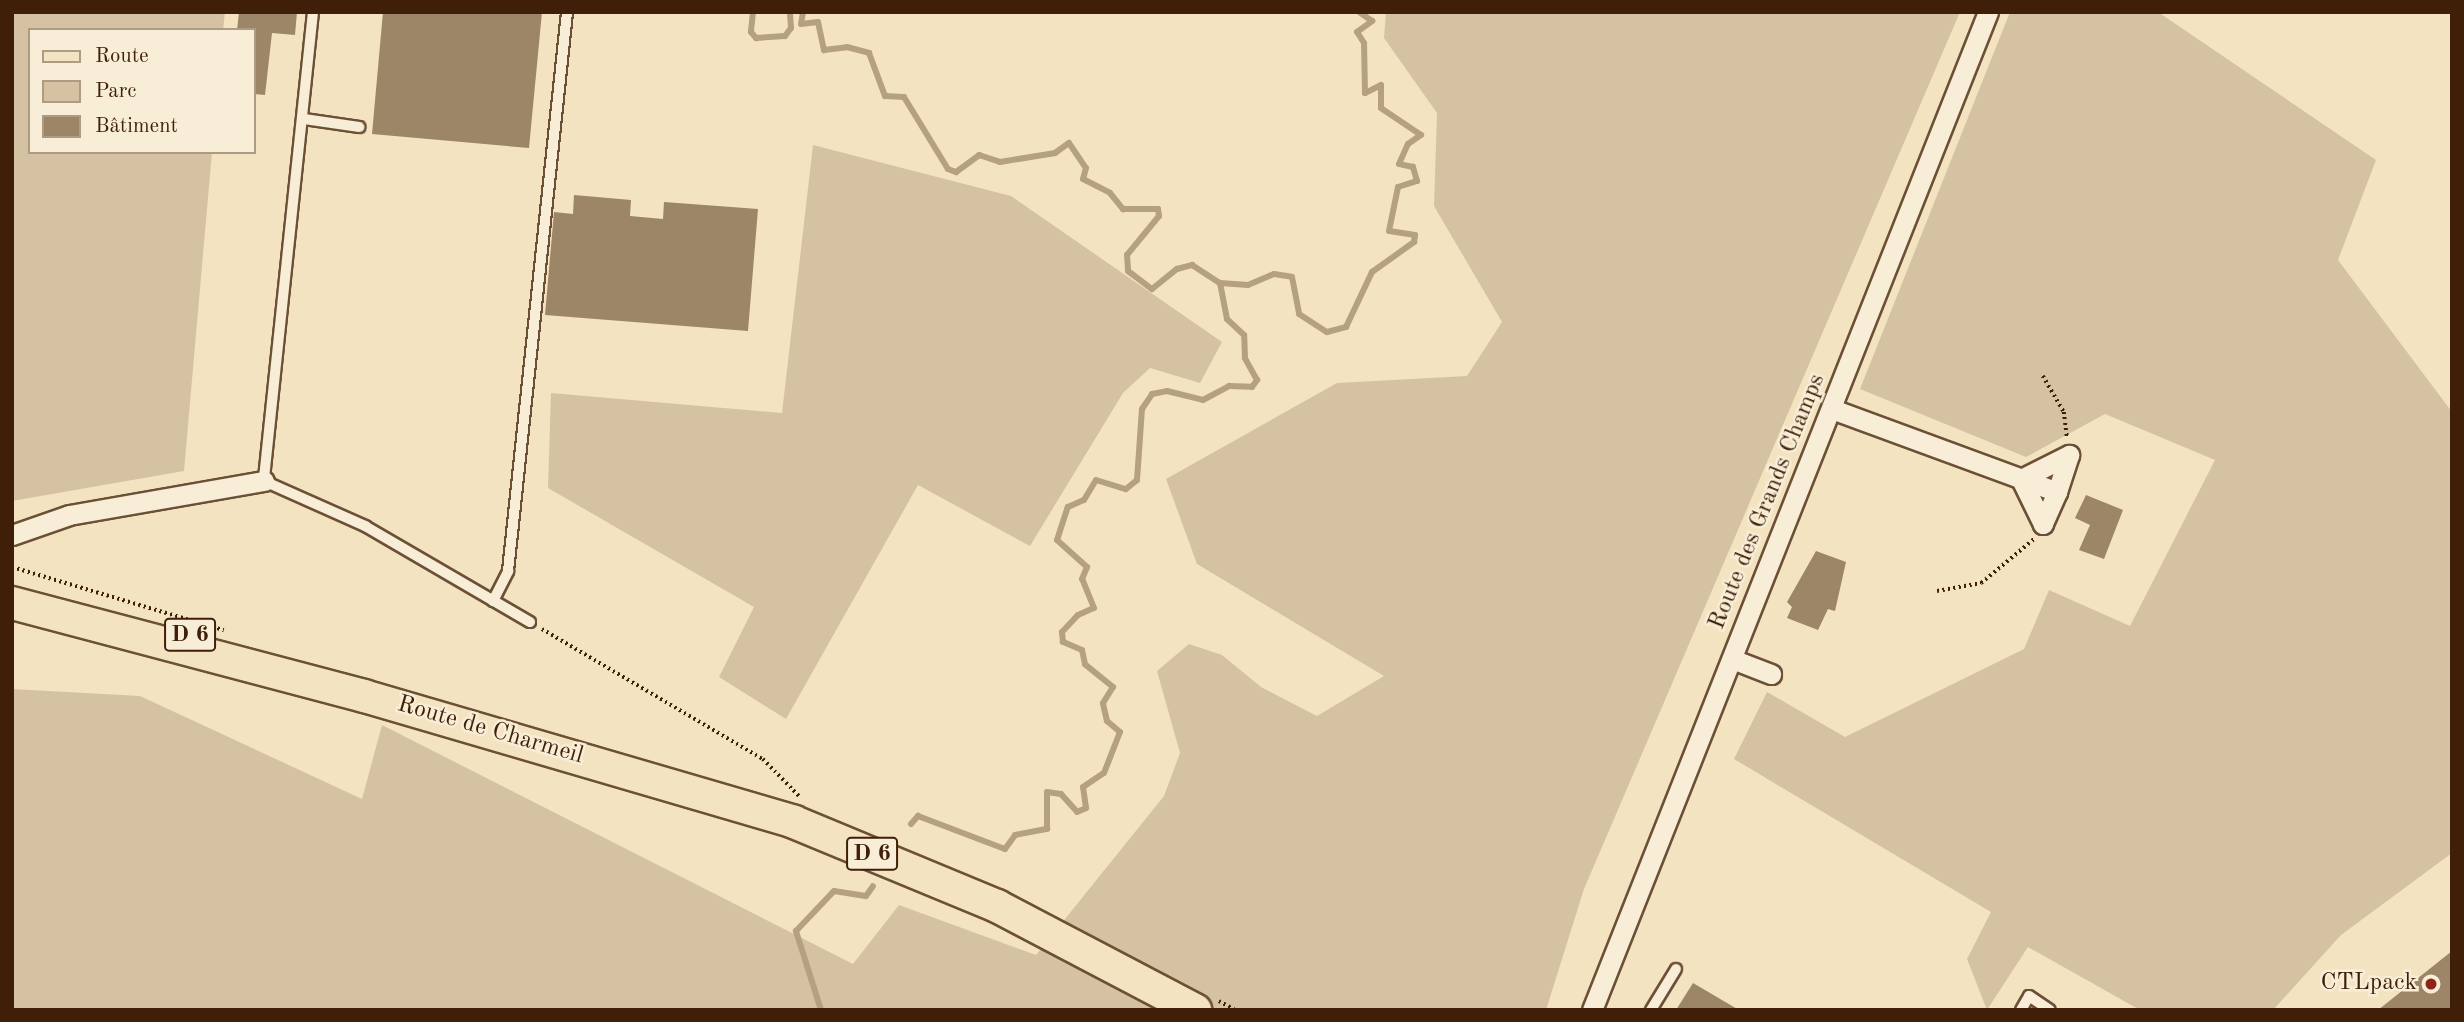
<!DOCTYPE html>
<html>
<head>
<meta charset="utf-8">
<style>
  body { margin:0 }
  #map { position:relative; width:2464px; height:1022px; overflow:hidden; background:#f4e3c1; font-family:"Old Standard TT",serif }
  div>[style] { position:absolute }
  .green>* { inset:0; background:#d5c2a2 }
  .stream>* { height:6px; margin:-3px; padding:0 3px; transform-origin:3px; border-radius:3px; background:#b6a082 }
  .building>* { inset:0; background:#9d8568 }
  .path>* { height:3.5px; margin-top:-1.75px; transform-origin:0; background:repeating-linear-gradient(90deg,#3f1f08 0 2px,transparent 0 5.5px) }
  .roads { filter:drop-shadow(2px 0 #6c5036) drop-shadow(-2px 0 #6c5036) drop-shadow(0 2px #6c5036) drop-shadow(0 -2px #6c5036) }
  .lane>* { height:10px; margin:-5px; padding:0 5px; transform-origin:5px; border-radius:5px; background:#f8edd7 }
  .street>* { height:19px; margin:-9.5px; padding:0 9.5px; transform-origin:9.5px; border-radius:9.5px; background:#f8edd7 }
  .primary>* { height:32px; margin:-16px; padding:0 16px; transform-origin:16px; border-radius:16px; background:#f4e3c1 }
  .dots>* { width:19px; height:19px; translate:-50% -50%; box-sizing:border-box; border:4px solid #f8edd7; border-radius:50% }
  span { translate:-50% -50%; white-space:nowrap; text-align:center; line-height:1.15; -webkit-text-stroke:5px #f8edd7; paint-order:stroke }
  .shield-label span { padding:2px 5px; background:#f8edd7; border:2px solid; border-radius:5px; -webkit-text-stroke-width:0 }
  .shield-label { font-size:23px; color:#3f1f08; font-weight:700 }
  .street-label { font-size:24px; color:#3f1f08 }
  .poi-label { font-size:24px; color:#3f1f08 }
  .right { translate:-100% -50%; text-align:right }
  .frame { position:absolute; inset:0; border:14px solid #3f1f08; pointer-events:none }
  .legend { position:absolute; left:28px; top:28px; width:228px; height:126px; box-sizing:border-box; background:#f8edd7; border:2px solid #ae9b84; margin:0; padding:9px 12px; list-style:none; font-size:21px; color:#3f1f08 }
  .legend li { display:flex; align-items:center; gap:14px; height:35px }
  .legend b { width:35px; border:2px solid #ae9b84 }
</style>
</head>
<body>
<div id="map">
  <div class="green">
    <i style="clip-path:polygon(12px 12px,225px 12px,223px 30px,30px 30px,30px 152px,212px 152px,184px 471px,12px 501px)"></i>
    <i style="clip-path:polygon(1386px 12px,1960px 12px,1584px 889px,1546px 1010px,12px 1010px,12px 689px,140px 696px,362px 799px,382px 725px,853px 964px,899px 905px,1036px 955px,1164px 796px,1180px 753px,1157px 671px,1189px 644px,1222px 655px,1261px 687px,1317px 716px,1384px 676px,1197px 564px,1166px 479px,1337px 383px,1467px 376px,1502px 322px,1434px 206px,1437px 113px,1384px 38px)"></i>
    <i style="clip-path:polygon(2010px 12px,2158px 12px,2376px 160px,2338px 260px,2452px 412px,2452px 853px,2341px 935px,2273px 1010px,2140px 1010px,2028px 947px,1987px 1010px,1967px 959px,1991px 912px,1734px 759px,1767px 692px,1845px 737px,2024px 649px,2049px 590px,2130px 626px,2215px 460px,2105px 414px,2026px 457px,1860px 389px)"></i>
    <i style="clip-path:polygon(813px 145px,1011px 196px,1222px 342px,1200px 383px,1150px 368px,1123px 393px,1030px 546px,918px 485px,786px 719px,719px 677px,754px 607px,548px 488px,551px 393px,782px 413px)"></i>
  </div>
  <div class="stream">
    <i style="left:753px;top:12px;width:20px;rotate:96deg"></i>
    <i style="left:751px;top:32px;width:8px;rotate:50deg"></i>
    <i style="left:756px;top:38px;width:29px;rotate:-4deg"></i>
    <i style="left:785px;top:36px;width:10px;rotate:-53deg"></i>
    <i style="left:791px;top:28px;width:16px;rotate:-94deg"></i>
    <i style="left:803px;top:12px;width:12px;rotate:99deg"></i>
    <i style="left:801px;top:24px;width:17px;rotate:-7deg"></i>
    <i style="left:818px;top:22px;width:29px;rotate:78deg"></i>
    <i style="left:824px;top:50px;width:23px;rotate:-7deg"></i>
    <i style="left:847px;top:47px;width:23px;rotate:15deg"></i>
    <i style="left:869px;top:53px;width:46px;rotate:69.6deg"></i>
    <i style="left:885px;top:96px;width:19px;rotate:3deg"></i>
    <i style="left:904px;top:97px;width:84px;rotate:58.6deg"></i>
    <i style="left:948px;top:169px;width:9px;rotate:21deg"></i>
    <i style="left:956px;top:172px;width:29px;rotate:-36deg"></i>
    <i style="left:979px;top:155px;width:22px;rotate:18deg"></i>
    <i style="left:1000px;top:162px;width:56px;rotate:-9.3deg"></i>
    <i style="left:1055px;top:153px;width:17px;rotate:-36deg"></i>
    <i style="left:1069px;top:143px;width:30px;rotate:56deg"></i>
    <i style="left:1086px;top:168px;width:11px;rotate:105deg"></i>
    <i style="left:1083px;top:179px;width:30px;rotate:27deg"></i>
    <i style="left:1110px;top:193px;width:21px;rotate:51deg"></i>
    <i style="left:1123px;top:209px;width:35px"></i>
    <i style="left:1158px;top:209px;width:7px;rotate:82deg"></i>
    <i style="left:1159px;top:216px;width:50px;rotate:129.4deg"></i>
    <i style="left:1127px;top:255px;width:16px;rotate:86deg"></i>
    <i style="left:1128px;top:271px;width:30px;rotate:37deg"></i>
    <i style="left:1152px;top:289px;width:32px;rotate:-39deg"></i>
    <i style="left:1177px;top:269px;width:16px;rotate:-15deg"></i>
    <i style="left:1192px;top:265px;width:33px;rotate:33deg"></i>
    <i style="left:1220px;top:283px;width:28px;rotate:4deg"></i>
    <i style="left:1248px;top:285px;width:28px;rotate:-23deg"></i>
    <i style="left:1274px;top:274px;width:18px;rotate:9deg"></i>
    <i style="left:1292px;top:277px;width:38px;rotate:79deg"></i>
    <i style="left:1299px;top:314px;width:33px;rotate:33deg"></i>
    <i style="left:1327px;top:332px;width:20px;rotate:-15deg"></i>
    <i style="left:1346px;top:327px;width:61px;rotate:-64.7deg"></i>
    <i style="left:1372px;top:272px;width:52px;rotate:-35.5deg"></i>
    <i style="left:1414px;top:242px;width:7px;rotate:-82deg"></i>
    <i style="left:1415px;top:235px;width:26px;rotate:-171deg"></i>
    <i style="left:1389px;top:231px;width:45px;rotate:-78.4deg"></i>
    <i style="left:1398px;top:187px;width:20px;rotate:-18deg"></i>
    <i style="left:1417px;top:181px;width:15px;rotate:-106deg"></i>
    <i style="left:1413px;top:167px;width:14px;rotate:-168deg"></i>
    <i style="left:1399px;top:164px;width:22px;rotate:-66deg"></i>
    <i style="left:1408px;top:144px;width:16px;rotate:-35deg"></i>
    <i style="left:1421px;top:135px;width:48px;rotate:-146deg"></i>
    <i style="left:1381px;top:108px;width:23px;rotate:-90deg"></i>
    <i style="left:1381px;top:85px;width:18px;rotate:153deg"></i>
    <i style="left:1365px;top:93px;width:50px;rotate:-91.1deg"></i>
    <i style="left:1364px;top:43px;width:13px;rotate:-122deg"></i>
    <i style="left:1357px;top:32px;width:19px;rotate:-36deg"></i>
    <i style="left:1372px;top:21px;width:16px;rotate:-145deg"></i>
    <i style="left:911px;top:824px;width:11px;rotate:-49deg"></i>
    <i style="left:918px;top:816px;width:93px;rotate:20.8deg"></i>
    <i style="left:1005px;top:849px;width:17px;rotate:-54deg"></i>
    <i style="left:1015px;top:835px;width:33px;rotate:-11deg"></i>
    <i style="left:1047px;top:829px;width:37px;rotate:-90deg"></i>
    <i style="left:1047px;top:792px;width:14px;rotate:8deg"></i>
    <i style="left:1061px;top:794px;width:24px;rotate:48deg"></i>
    <i style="left:1077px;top:812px;width:10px;rotate:-24deg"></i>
    <i style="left:1086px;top:808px;width:21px;rotate:-98deg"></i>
    <i style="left:1083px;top:787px;width:25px;rotate:-34deg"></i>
    <i style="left:1104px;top:773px;width:44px;rotate:-68.7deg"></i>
    <i style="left:1120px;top:732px;width:17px;rotate:-140deg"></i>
    <i style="left:1107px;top:721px;width:18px;rotate:-103deg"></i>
    <i style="left:1103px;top:703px;width:19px;rotate:-58deg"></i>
    <i style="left:1113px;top:687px;width:36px;rotate:-141deg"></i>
    <i style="left:1085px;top:664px;width:14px;rotate:-102deg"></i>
    <i style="left:1082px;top:650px;width:21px;rotate:-157deg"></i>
    <i style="left:1063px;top:642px;width:10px;rotate:-96deg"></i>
    <i style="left:1062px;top:632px;width:23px;rotate:-47deg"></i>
    <i style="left:1078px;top:615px;width:17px;rotate:-24deg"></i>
    <i style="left:1094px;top:608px;width:31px;rotate:-112deg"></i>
    <i style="left:1082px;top:579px;width:13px;rotate:-67deg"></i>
    <i style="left:1087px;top:567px;width:40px;rotate:-138deg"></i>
    <i style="left:1057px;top:540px;width:35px;rotate:-72deg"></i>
    <i style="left:1068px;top:507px;width:17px;rotate:-24deg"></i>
    <i style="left:1084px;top:500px;width:23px;rotate:-59deg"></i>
    <i style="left:1096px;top:480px;width:31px;rotate:17deg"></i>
    <i style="left:1126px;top:489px;width:14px;rotate:-39deg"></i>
    <i style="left:1137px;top:480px;width:71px;rotate:-86deg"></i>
    <i style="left:1142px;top:409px;width:18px;rotate:-56deg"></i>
    <i style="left:1152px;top:394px;width:15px;rotate:-11deg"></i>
    <i style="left:1167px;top:391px;width:37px;rotate:14deg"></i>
    <i style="left:1203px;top:400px;width:30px;rotate:-28deg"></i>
    <i style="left:1229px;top:386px;width:23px;rotate:2deg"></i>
    <i style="left:1252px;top:387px;width:9px;rotate:-54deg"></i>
    <i style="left:1257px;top:380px;width:25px;rotate:-119deg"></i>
    <i style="left:1245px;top:358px;width:23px;rotate:-92deg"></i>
    <i style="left:1244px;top:335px;width:23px;rotate:-137deg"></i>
    <i style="left:1227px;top:319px;width:37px;rotate:-101deg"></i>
    <i style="left:821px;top:1010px;width:83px;rotate:-107.6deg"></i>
    <i style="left:796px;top:931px;width:55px;rotate:-46.5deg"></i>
    <i style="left:834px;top:891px;width:32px;rotate:9deg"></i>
    <i style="left:866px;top:896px;width:12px;rotate:-55deg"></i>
  </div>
  <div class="building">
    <i style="clip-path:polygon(239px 12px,297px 12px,295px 35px,272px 33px,265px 95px,254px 94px,254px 30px,237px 30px)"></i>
    <i style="clip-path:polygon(383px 12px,542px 12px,529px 148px,372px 134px)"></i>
    <i style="clip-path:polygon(574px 195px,631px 200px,630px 216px,663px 219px,664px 202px,758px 209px,748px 331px,545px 315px,554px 212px,573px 214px)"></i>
    <i style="clip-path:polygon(2086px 495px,2123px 510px,2104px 559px,2079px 550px,2090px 525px,2075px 518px)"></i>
    <i style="clip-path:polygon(1816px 551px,1846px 562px,1835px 611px,1828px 609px,1818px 630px,1787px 618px,1792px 607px,1787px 602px)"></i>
    <i style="clip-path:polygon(2452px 951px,2452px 1010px,2378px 1010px)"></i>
    <i style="clip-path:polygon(1693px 983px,1739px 1010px,1676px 1010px)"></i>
  </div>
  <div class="path">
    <i style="left:2043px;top:376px;width:42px;rotate:59.7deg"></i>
    <i style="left:2064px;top:412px;width:26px;rotate:83deg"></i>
    <i style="left:12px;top:567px;width:221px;rotate:16.6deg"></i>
    <i style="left:1937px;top:591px;width:45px;rotate:-10.3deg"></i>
    <i style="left:1981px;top:583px;width:69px;rotate:-39.7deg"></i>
    <i style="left:542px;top:629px;width:256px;rotate:30.5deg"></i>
    <i style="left:763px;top:759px;width:53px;rotate:45.8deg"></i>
    <i style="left:1219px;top:1001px;width:18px;rotate:29deg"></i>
  </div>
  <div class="roads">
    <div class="lane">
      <i style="left:313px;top:12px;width:472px;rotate:96deg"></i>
      <i style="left:264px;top:481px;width:111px;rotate:24deg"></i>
      <i style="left:365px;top:526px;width:191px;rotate:30.2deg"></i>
      <i style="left:304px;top:119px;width:56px;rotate:8.3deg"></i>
      <i style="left:493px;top:601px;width:34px;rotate:-63deg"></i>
      <i style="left:508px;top:571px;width:562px;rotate:-83.97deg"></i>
      <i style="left:1651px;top:1010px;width:48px;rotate:-58.6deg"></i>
      <i style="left:2021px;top:1010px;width:16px;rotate:-60deg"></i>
      <i style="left:2029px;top:996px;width:25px;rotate:34deg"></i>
    </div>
    <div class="street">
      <i style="left:1832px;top:409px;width:240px;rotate:20.2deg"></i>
      <i style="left:2069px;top:455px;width:39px;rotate:108deg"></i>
      <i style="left:2057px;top:492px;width:35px;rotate:114deg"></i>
      <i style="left:2043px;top:524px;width:50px;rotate:-116.1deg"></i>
      <i style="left:2021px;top:479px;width:54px;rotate:-26.6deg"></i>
      <i style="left:12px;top:535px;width:60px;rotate:-19.3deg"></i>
      <i style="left:69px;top:515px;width:198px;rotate:-9.9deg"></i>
      <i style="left:1732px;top:659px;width:42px;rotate:21deg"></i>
      <i style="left:1592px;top:1010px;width:1074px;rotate:-68.36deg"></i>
    </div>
    <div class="primary">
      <i style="left:12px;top:603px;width:364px;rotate:14.8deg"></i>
      <i style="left:364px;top:696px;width:448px;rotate:16.3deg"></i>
      <i style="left:794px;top:822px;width:220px;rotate:22.5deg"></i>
      <i style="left:997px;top:906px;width:224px;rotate:27.7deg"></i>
    </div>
  </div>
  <div class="dots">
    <i style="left:2431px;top:984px;background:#8f2418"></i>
  </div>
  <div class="shield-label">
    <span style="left:190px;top:635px">D 6</span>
    <span style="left:872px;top:854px">D 6</span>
  </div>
  <div class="street-label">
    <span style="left:1768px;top:502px;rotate:-68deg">Route des Grands Champs</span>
    <span style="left:490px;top:731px;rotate:16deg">Route de Charmeil</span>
  </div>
  <div class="poi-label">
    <span class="right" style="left:2417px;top:984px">CTLpack</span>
  </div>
  <div class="frame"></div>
  <ul class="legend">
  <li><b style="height:9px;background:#f4e3c1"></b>Route</li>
  <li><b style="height:19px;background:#d5c2a2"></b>Parc</li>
  <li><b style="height:19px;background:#9d8568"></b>Bâtiment</li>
  </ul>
</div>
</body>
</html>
